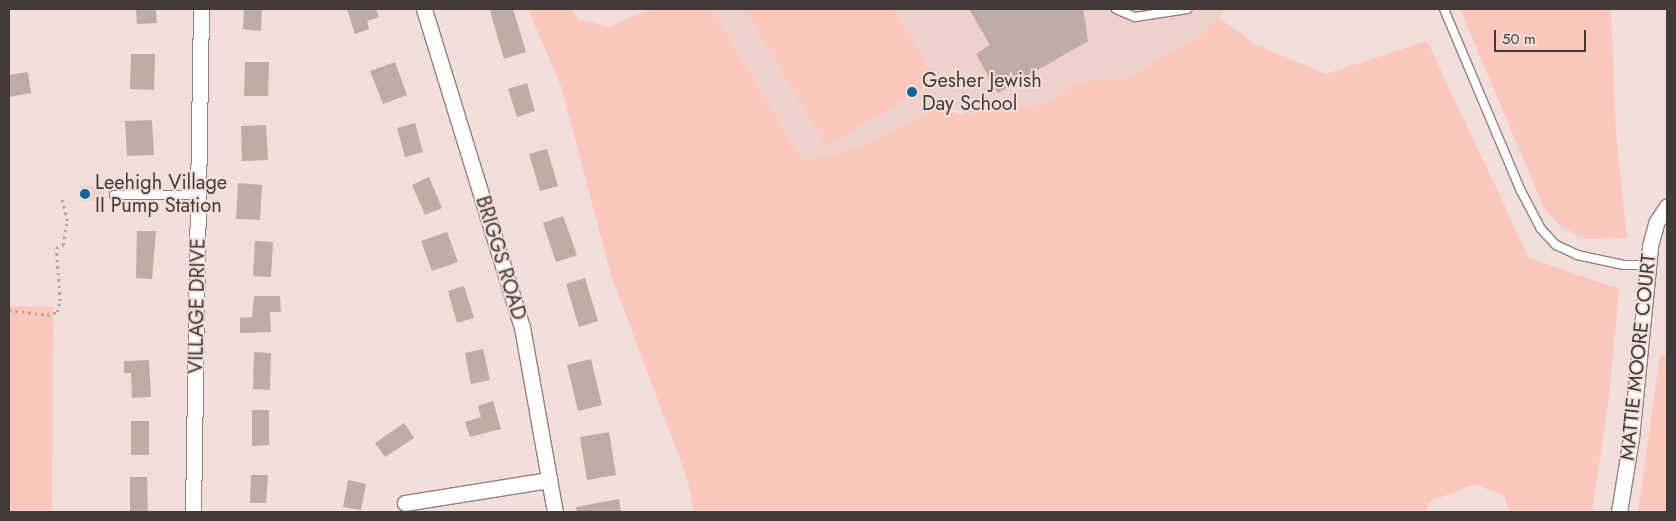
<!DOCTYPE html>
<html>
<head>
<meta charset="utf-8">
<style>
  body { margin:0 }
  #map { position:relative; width:1676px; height:521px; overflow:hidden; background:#f2deda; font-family:Jost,sans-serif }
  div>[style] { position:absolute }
  .built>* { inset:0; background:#edd1ca }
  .green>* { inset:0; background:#fcc7bc }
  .building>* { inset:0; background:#beaca7 }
  .path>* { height:2.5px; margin-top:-1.25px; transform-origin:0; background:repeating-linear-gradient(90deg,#b5a5a2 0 2.5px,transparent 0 6.5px) }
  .roads { filter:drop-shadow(1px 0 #92807c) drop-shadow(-1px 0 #92807c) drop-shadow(0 1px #92807c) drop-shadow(0 -1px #92807c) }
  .service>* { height:8px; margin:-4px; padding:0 4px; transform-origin:4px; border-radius:4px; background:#fff }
  .minor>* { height:15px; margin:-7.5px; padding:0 7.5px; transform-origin:7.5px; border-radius:7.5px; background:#fff }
  .dots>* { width:14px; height:14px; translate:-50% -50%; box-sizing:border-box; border:2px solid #f2deda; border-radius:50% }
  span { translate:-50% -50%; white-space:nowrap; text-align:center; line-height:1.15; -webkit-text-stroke:4px #f2deda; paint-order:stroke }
  .poi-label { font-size:20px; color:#423a38 }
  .left { translate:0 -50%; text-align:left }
  .street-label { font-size:20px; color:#423a38 }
  .frame { position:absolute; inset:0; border:10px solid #423a38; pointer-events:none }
  .scale { position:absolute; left:1494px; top:30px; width:92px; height:22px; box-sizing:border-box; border:2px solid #423a38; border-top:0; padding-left:6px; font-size:15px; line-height:18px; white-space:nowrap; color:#423a38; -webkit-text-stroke:4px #f2deda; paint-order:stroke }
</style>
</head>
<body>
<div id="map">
  <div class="built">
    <i style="clip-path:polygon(712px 9px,1226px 9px,1201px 35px,1125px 79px,1076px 82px,1050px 103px,962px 115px,962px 111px,940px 107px,856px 149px,803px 161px)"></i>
    <i style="clip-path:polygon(80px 186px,104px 186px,104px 202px,80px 201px)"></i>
  </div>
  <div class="green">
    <i style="clip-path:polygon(528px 9px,572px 9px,578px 19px,609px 27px,651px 9px,712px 9px,803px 161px,856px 149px,940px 107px,962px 115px,1050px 103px,1076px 82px,1125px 79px,1201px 35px,1218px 17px,1256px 45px,1326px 74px,1427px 41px,1529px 258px,1619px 289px,1609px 398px,1592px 512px,1509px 512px,1504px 496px,1475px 484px,1429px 502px,1426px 512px,694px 512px,687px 478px,611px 275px,561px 86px)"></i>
    <i style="clip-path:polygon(744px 9px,894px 9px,936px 80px,826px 146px)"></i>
    <i style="clip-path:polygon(1460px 9px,1611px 9px,1616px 135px,1627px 238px,1586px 239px,1560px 226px,1544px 208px)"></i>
    <i style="clip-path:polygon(9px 306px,53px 307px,52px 512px,9px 512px)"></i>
    <i style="clip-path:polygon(1660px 355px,1667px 355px,1667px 512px,1638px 512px)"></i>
  </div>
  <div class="building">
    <i style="clip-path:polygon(136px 9px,156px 9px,157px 23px,137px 24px)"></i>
    <i style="clip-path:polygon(244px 9px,262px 9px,261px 31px,243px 29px)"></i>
    <i style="clip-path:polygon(347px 9px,376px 9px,379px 17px,367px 21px,369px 29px,355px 34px)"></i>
    <i style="clip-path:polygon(497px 9px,513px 9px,526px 52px,504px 59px,490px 11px)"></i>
    <i style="clip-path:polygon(969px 9px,1083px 9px,1088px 41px,998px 93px,976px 54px,990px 45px)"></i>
    <i style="clip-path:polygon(131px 54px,155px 54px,154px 90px,130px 89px)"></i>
    <i style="clip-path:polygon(245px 62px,269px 62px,268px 96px,244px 96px)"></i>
    <i style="clip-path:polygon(395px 62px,407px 95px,383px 104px,370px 71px)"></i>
    <i style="clip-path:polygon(28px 72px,31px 93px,9px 97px,9px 75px)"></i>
    <i style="clip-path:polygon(527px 83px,535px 111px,517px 117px,508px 89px)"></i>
    <i style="clip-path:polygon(152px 120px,154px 155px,127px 156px,125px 121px)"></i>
    <i style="clip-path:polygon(415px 123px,423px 152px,405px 157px,397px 128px)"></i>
    <i style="clip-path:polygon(266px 125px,268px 160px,242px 161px,241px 126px)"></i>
    <i style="clip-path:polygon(547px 149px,558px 186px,540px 191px,529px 154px)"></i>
    <i style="clip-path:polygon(429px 177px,442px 208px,425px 215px,412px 185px)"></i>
    <i style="clip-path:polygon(238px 183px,262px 185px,260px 220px,236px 219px)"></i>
    <i style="clip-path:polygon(563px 216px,577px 255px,556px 262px,543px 223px)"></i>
    <i style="clip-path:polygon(137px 231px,156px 231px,152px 279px,136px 278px)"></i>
    <i style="clip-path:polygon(447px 232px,458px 262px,432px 271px,421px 241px)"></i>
    <i style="clip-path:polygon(255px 241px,273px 242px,271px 277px,253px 276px)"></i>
    <i style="clip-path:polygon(585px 278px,598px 321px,579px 327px,566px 284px)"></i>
    <i style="clip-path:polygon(464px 286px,474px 318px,457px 323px,448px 291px)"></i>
    <i style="clip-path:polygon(254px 296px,280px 296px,281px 312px,270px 312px,271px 332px,240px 333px,240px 318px,252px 317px)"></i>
    <i style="clip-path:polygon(483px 349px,490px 380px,471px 384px,465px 353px)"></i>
    <i style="clip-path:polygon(254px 352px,271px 353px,270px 390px,253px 389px)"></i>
    <i style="clip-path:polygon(591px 359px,602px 405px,578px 411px,567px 365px)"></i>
    <i style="clip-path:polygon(149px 360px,151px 397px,132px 398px,131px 373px,124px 373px,124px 361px)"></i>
    <i style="clip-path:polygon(493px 401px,501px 429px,470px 437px,465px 422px,481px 417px,478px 406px)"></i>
    <i style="clip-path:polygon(252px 410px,269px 410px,269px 445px,252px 446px)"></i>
    <i style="clip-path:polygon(131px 421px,149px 421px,149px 455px,131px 455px)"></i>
    <i style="clip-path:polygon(404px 423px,414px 438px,385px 457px,375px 443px)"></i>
    <i style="clip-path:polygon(609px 432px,616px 475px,587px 480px,580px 437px)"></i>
    <i style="clip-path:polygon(251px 475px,268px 475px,266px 503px,250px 503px)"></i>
    <i style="clip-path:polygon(130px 477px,147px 477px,148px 512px,130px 512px)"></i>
    <i style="clip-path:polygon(348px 480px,366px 484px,361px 510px,343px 507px)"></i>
    <i style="clip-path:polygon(619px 499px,621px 512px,577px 512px,576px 507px)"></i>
  </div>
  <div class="path">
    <i style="left:9px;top:310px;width:38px;rotate:7deg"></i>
    <i style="left:47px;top:315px;width:10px;rotate:-17deg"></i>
    <i style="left:57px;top:312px;width:11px;rotate:-75deg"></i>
    <i style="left:60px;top:301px;width:53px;rotate:-94.3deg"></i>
    <i style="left:56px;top:248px;width:8px;rotate:-23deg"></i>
    <i style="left:63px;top:245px;width:24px;rotate:-81deg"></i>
    <i style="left:67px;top:221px;width:22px;rotate:-103deg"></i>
  </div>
  <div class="roads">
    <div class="service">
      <i style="left:1116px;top:9px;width:21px;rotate:23deg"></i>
      <i style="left:1135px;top:17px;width:53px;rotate:-8.7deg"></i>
      <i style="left:1444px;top:9px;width:198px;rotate:67.1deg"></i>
      <i style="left:1521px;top:191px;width:43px;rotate:62.2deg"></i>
      <i style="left:1541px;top:229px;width:22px;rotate:47deg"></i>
      <i style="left:1556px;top:245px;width:23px;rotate:25deg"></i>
      <i style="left:1577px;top:255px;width:48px;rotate:12deg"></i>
      <i style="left:1624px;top:265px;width:23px"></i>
      <i style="left:114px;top:195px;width:84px"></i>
    </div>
    <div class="minor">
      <i style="left:424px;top:9px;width:333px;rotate:72.9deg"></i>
      <i style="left:522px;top:327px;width:188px;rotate:79.9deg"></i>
      <i style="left:405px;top:503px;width:146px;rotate:-9.1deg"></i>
      <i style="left:193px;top:512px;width:503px;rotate:-89.09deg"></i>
      <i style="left:1619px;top:512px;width:75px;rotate:-80.8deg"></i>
      <i style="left:1631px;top:438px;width:193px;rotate:-84.3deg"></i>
      <i style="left:1650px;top:246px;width:24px;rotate:-75deg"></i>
      <i style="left:1656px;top:223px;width:20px;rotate:-57deg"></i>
    </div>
  </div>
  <div class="dots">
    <i style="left:912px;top:92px;background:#146496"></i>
    <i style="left:85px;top:194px;background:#146496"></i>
  </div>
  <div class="poi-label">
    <span class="left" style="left:922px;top:92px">Gesher Jewish<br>Day School</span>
    <span class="left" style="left:95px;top:194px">Leehigh Village<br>II Pump Station</span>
  </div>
  <div class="street-label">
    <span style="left:501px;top:258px;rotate:73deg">BRIGGS ROAD</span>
    <span style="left:197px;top:306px;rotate:-89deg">VILLAGE DRIVE</span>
    <span style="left:1638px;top:357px;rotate:-84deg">MATTIE MOORE COURT</span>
  </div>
  <div class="frame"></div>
  <div class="scale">50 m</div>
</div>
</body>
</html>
